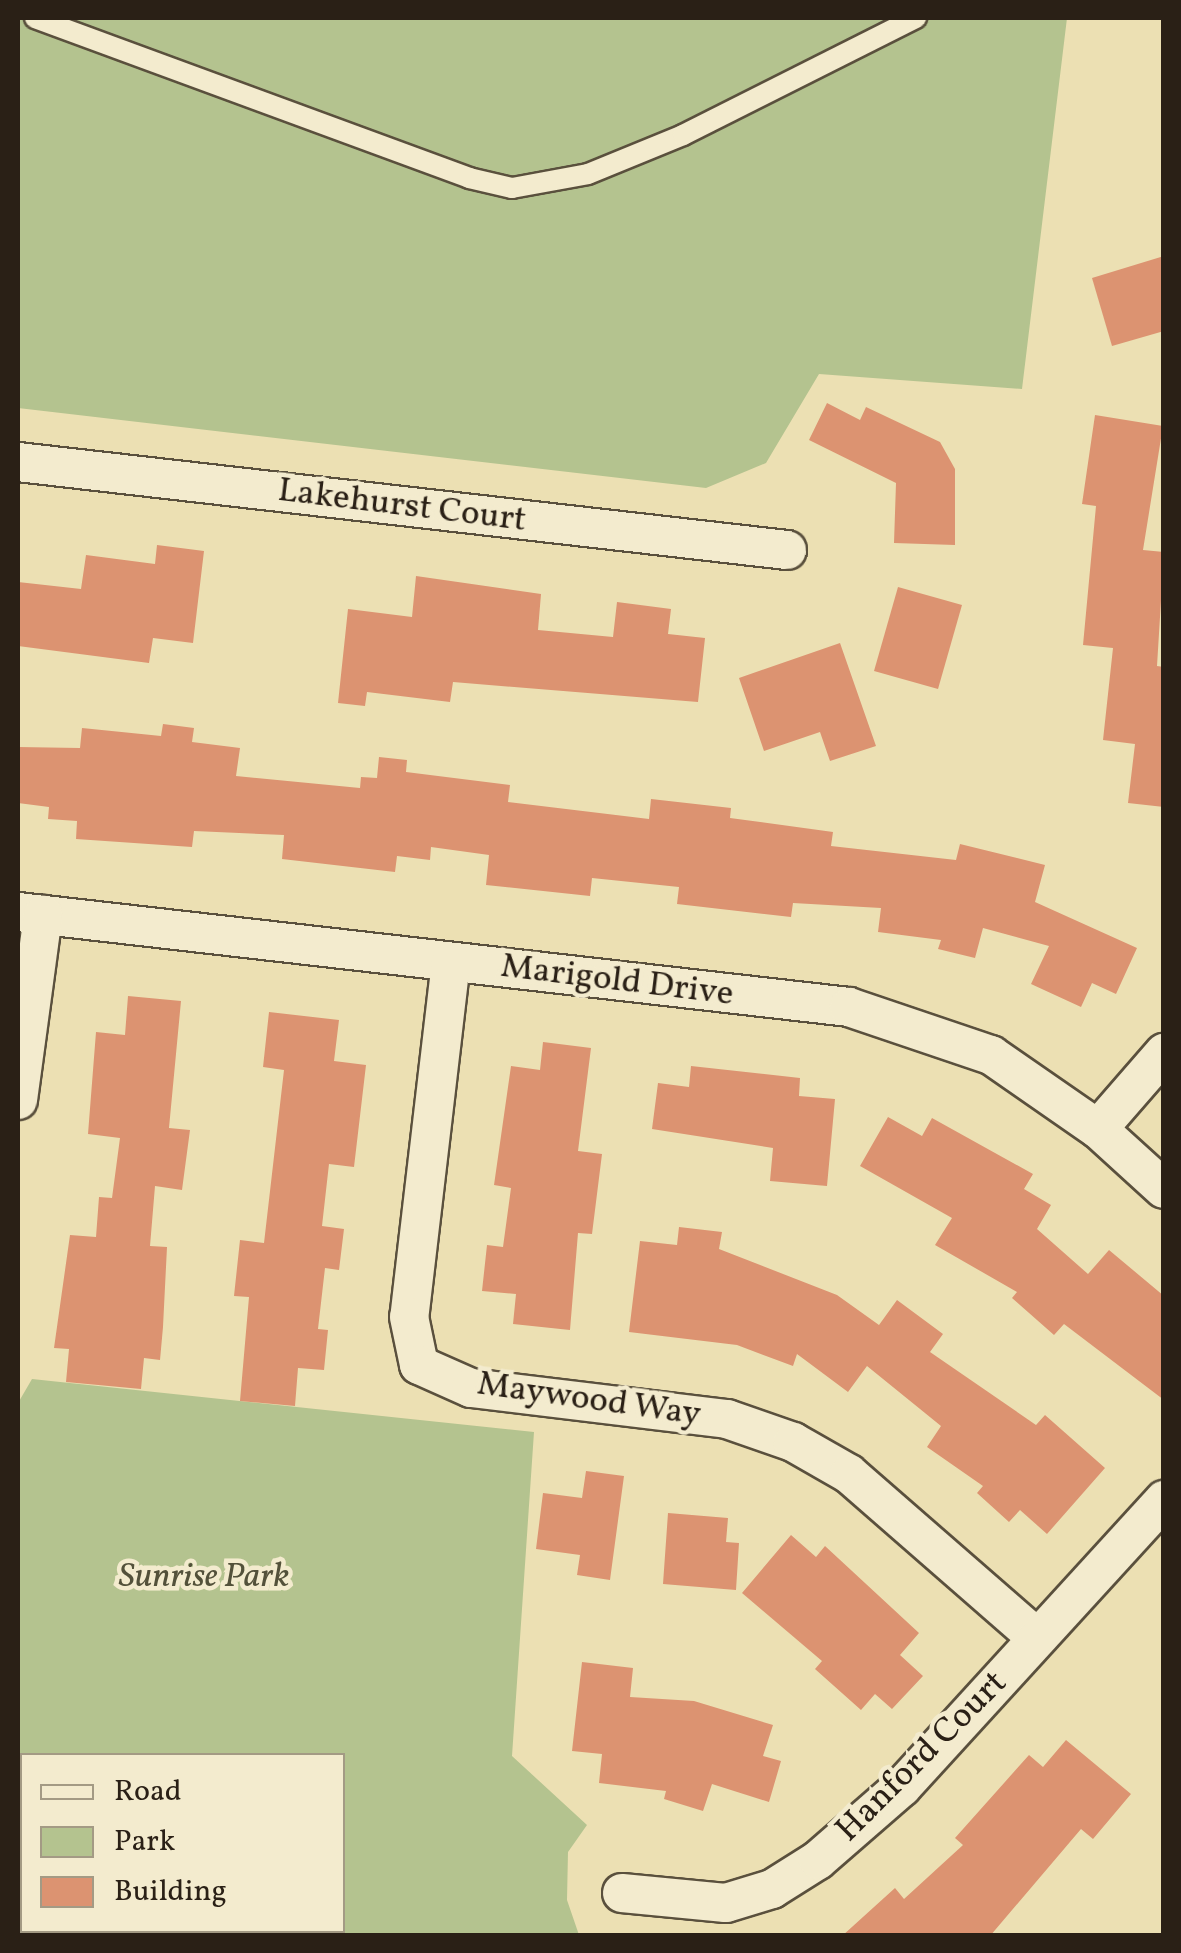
<!DOCTYPE html>
<html>
<head>
<meta charset="utf-8">
<style>
  body { margin:0 }
  #map { position:relative; width:1181px; height:1953px; overflow:hidden; background:#ece0b3; font-family:Vollkorn,serif }
  div>[style] { position:absolute }
  .green>* { inset:0; background:#b4c38f }
  .building>* { inset:0; background:#dc9371 }
  .roads { filter:drop-shadow(2px 0 #5a503d) drop-shadow(-2px 0 #5a503d) drop-shadow(0 2px #5a503d) drop-shadow(0 -2px #5a503d) }
  .lane>* { height:20px; margin:-10px; padding:0 10px; transform-origin:10px; border-radius:10px; background:#f3ebce }
  .street>* { height:38px; margin:-19px; padding:0 19px; transform-origin:19px; border-radius:19px; background:#f3ebce }
  span { translate:-50% -50%; white-space:nowrap; text-align:center; line-height:1.15; -webkit-text-stroke:9px #f3ebce; paint-order:stroke }
  .street-label { font-size:35px; color:#2a2016 }
  .park-label { font-size:35px; color:#53513a; font-style:italic }
  .frame { position:absolute; inset:0; border:20px solid #2a2016; pointer-events:none }
  .legend { position:absolute; left:20px; top:1753px; width:325px; height:180px; box-sizing:border-box; background:#f3ebce; border:2px solid #a39a84; margin:0; padding:12px 18px; list-style:none; font-size:30px; color:#2a2016 }
  .legend li { display:flex; align-items:center; gap:20px; height:50px }
  .legend b { width:50px; border:2px solid #a39a84 }
</style>
</head>
<body>
<div id="map">
  <div class="green">
    <i style="clip-path:polygon(18px 18px,1067px 18px,1022px 389px,819px 374px,766px 463px,706px 488px,18px 408px)"></i>
    <i style="clip-path:polygon(evenodd,32px 1379px,534px 1432px,512px 1756px,587px 1825px,568px 1852px,567px 1900px,579px 1935px,18px 1935px,18px 1403px,32px 1379px,22px 1756px,342px 1756px,342px 1930px,22px 1930px,22px 1756px)"></i>
  </div>
  <div class="building">
    <i style="clip-path:polygon(1164px 256px,1164px 331px,1112px 346px,1092px 278px)"></i>
    <i style="clip-path:polygon(827px 403px,860px 420px,866px 407px,940px 442px,955px 469px,955px 545px,894px 543px,896px 483px,809px 440px)"></i>
    <i style="clip-path:polygon(1095px 415px,1163px 426px,1143px 550px,1164px 552px,1157px 666px,1164px 667px,1164px 807px,1128px 803px,1135px 744px,1103px 740px,1113px 648px,1083px 645px,1096px 506px,1082px 504px)"></i>
    <i style="clip-path:polygon(157px 545px,204px 551px,193px 643px,153px 638px,149px 663px,18px 646px,18px 582px,81px 589px,86px 555px,155px 564px)"></i>
    <i style="clip-path:polygon(416px 576px,541px 594px,538px 630px,613px 637px,617px 602px,671px 609px,668px 634px,705px 638px,698px 702px,453px 682px,450px 702px,367px 692px,365px 706px,338px 703px,348px 609px,412px 617px)"></i>
    <i style="clip-path:polygon(898px 587px,962px 605px,938px 689px,874px 671px)"></i>
    <i style="clip-path:polygon(840px 643px,876px 746px,830px 761px,820px 732px,764px 751px,739px 678px)"></i>
    <i style="clip-path:polygon(163px 724px,194px 728px,192px 742px,240px 748px,236px 776px,360px 788px,361px 777px,377px 778px,379px 757px,407px 760px,406px 772px,510px 785px,508px 802px,649px 819px,651px 799px,731px 808px,730px 818px,833px 832px,831px 846px,956px 860px,960px 844px,1045px 865px,1035px 902px,1137px 948px,1116px 994px,1092px 983px,1081px 1007px,1031px 984px,1049px 946px,983px 928px,975px 958px,938px 949px,941px 940px,878px 932px,881px 908px,793px 903px,791px 917px,677px 904px,679px 887px,592px 878px,590px 896px,486px 885px,489px 855px,431px 847px,430px 860px,397px 856px,395px 872px,282px 859px,284px 835px,194px 831px,192px 847px,76px 839px,77px 821px,48px 819px,49px 807px,18px 803px,18px 747px,80px 748px,82px 728px,161px 736px)"></i>
    <i style="clip-path:polygon(128px 996px,181px 1001px,169px 1128px,190px 1130px,182px 1190px,155px 1186px,150px 1246px,167px 1247px,163px 1327px,160px 1360px,144px 1358px,141px 1389px,66px 1382px,69px 1349px,54px 1348px,70px 1235px,96px 1237px,99px 1197px,112px 1198px,120px 1138px,88px 1134px,96px 1032px,125px 1035px)"></i>
    <i style="clip-path:polygon(269px 1012px,339px 1020px,334px 1061px,366px 1065px,354px 1167px,329px 1164px,322px 1226px,344px 1229px,339px 1270px,325px 1268px,318px 1329px,328px 1330px,324px 1370px,298px 1368px,295px 1406px,240px 1401px,249px 1297px,234px 1296px,240px 1240px,264px 1243px,284px 1070px,263px 1067px)"></i>
    <i style="clip-path:polygon(543px 1042px,591px 1048px,578px 1151px,602px 1154px,592px 1234px,578px 1233px,570px 1330px,513px 1324px,516px 1294px,482px 1291px,487px 1245px,503px 1247px,511px 1188px,494px 1185px,511px 1066px,540px 1070px)"></i>
    <i style="clip-path:polygon(691px 1066px,800px 1078px,799px 1096px,835px 1099px,827px 1186px,770px 1181px,773px 1148px,652px 1129px,658px 1083px,689px 1087px)"></i>
    <i style="clip-path:polygon(888px 1117px,922px 1136px,932px 1118px,1033px 1174px,1024px 1189px,1051px 1205px,1037px 1229px,1088px 1274px,1109px 1250px,1164px 1296px,1164px 1400px,1064px 1324px,1054px 1335px,1012px 1298px,1017px 1292px,935px 1245px,952px 1218px,860px 1166px)"></i>
    <i style="clip-path:polygon(679px 1227px,722px 1232px,719px 1249px,837px 1295px,879px 1325px,897px 1300px,943px 1334px,930px 1352px,1036px 1425px,1045px 1415px,1105px 1468px,1047px 1534px,1020px 1510px,1009px 1522px,977px 1493px,983px 1486px,927px 1447px,941px 1426px,867px 1366px,848px 1392px,797px 1354px,793px 1366px,737px 1345px,629px 1332px,640px 1241px,677px 1245px)"></i>
    <i style="clip-path:polygon(586px 1471px,624px 1476px,610px 1580px,577px 1575px,580px 1555px,536px 1549px,543px 1493px,582px 1498px)"></i>
    <i style="clip-path:polygon(668px 1513px,728px 1518px,726px 1542px,739px 1543px,736px 1590px,663px 1584px)"></i>
    <i style="clip-path:polygon(791px 1535px,816px 1557px,825px 1546px,919px 1633px,900px 1655px,923px 1676px,892px 1709px,875px 1694px,861px 1710px,815px 1669px,822px 1661px,742px 1593px)"></i>
    <i style="clip-path:polygon(582px 1662px,633px 1668px,630px 1697px,694px 1701px,773px 1725px,763px 1756px,781px 1761px,769px 1802px,712px 1784px,703px 1811px,664px 1799px,666px 1791px,599px 1783px,602px 1754px,572px 1751px)"></i>
    <i style="clip-path:polygon(1066px 1740px,1131px 1794px,1093px 1839px,1081px 1829px,990px 1936px,842px 1936px,895px 1888px,904px 1899px,963px 1845px,955px 1838px,1029px 1755px,1043px 1767px)"></i>
  </div>
  <div class="roads">
    <div class="lane">
      <i style="left:35px;top:18px;width:463px;rotate:20.2deg"></i>
      <i style="left:469px;top:178px;width:44px;rotate:13.1deg"></i>
      <i style="left:512px;top:188px;width:77px;rotate:-10.4deg"></i>
      <i style="left:588px;top:174px;width:103px;rotate:-22.3deg"></i>
      <i style="left:683px;top:135px;width:261px;rotate:-26.7deg"></i>
    </div>
    <div class="street">
      <i style="left:18px;top:462px;width:774px;rotate:6.53deg"></i>
      <i style="left:18px;top:912px;width:836px;rotate:6.52deg"></i>
      <i style="left:849px;top:1007px;width:150px;rotate:18.7deg"></i>
      <i style="left:991px;top:1055px;width:130px;rotate:34.7deg"></i>
      <i style="left:1098px;top:1129px;width:89px;rotate:42.3deg"></i>
      <i style="left:451px;top:962px;width:357px;rotate:96.7deg"></i>
      <i style="left:409px;top:1317px;width:49px;rotate:78.2deg"></i>
      <i style="left:419px;top:1365px;width:57px;rotate:23.9deg"></i>
      <i style="left:471px;top:1388px;width:258px;rotate:6.9deg"></i>
      <i style="left:727px;top:1419px;width:70px;rotate:19.2deg"></i>
      <i style="left:793px;top:1442px;width:64px;rotate:29.7deg"></i>
      <i style="left:849px;top:1474px;width:249px;rotate:41.1deg"></i>
      <i style="left:18px;top:1100px;width:187px;rotate:-82.3deg"></i>
      <i style="left:1098px;top:1129px;width:101px;rotate:-49deg"></i>
      <i style="left:622px;top:1893px;width:104px;rotate:5.5deg"></i>
      <i style="left:726px;top:1903px;width:48px;rotate:-16.9deg"></i>
      <i style="left:772px;top:1889px;width:54px;rotate:-32.2deg"></i>
      <i style="left:818px;top:1860px;width:111px;rotate:-41deg"></i>
      <i style="left:902px;top:1787px;width:389px;rotate:-47.6deg"></i>
    </div>
  </div>
  <div class="street-label">
    <span style="left:402px;top:506px;rotate:7deg">Lakehurst Court</span>
    <span style="left:617px;top:981px;rotate:7deg">Marigold Drive</span>
    <span style="left:589px;top:1400px;rotate:8deg">Maywood Way</span>
    <span style="left:922px;top:1757px;rotate:-45deg">Hanford Court</span>
  </div>
  <div class="park-label">
    <span style="left:204px;top:1577px">Sunrise Park</span>
  </div>
  <div class="frame"></div>
  <ul class="legend">
  <li><b style="height:12px;background:#f3ebce"></b>Road</li>
  <li><b style="height:28px;background:#b4c38f"></b>Park</li>
  <li><b style="height:28px;background:#dc9371"></b>Building</li>
  </ul>
</div>
</body>
</html>
